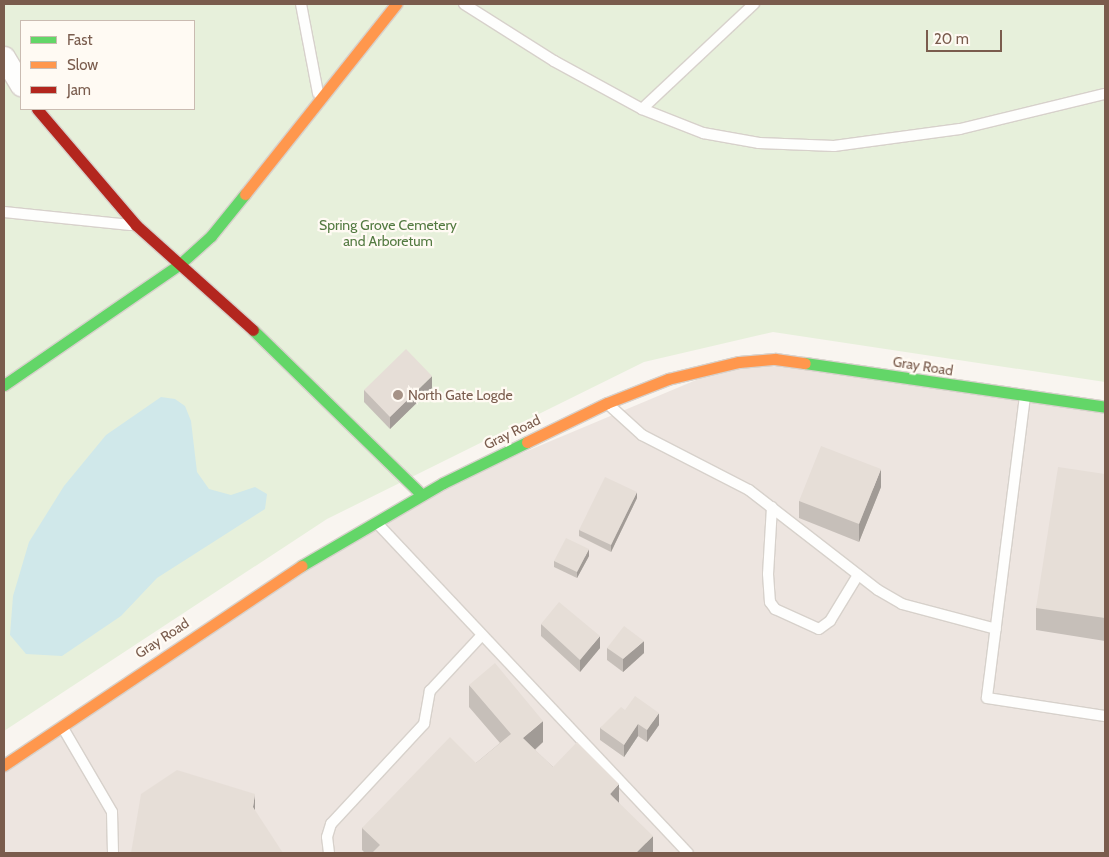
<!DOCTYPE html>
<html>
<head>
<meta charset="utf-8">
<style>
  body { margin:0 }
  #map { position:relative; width:1109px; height:857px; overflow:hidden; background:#f9f5f0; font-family:Cabin,sans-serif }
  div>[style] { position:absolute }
  .industrial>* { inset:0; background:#ede5e0 }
  .green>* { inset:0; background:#e7f0db }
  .water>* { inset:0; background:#d0e8ea }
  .roads { filter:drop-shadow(1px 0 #d7d1cb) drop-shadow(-1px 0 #d7d1cb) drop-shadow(0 1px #d7d1cb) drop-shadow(0 -1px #d7d1cb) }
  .lane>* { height:10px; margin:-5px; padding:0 5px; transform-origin:5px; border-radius:5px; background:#fefefd }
  .street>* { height:21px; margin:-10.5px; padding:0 10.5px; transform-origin:10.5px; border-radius:10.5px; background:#fefefd }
  .fast>* { height:11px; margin:-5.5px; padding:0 5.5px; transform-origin:5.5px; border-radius:5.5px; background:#63d668 }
  .slow>* { height:11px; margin:-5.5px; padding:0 5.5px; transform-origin:5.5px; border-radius:5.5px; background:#ff974d }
  .jam>* { height:11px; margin:-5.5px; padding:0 5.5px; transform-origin:5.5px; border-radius:5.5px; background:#b3261e }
  .wall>* { inset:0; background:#c6bfb9 }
  .shaded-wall>* { inset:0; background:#a19b96 }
  .building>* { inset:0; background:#e6ded7 }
  .dots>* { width:14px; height:14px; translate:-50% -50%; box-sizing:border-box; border:2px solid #fffaf3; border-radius:50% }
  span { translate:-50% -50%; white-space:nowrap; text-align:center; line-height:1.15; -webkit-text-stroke:4.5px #fffaf3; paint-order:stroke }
  .park-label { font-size:14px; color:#537a41 }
  .street-label { font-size:14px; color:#7a5c4d }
  .poi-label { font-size:14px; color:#7a5c4d }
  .left { translate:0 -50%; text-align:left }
  .frame { position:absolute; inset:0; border:5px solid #7a5c4d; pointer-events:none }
  .legend { position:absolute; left:20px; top:20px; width:175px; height:90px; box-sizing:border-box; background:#fffaf3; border:1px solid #cabbb1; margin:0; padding:6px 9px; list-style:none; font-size:15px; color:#7a5c4d }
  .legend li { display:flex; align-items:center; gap:10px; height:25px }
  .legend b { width:25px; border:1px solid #cabbb1 }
  .scale { position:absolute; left:926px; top:30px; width:76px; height:22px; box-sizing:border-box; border:2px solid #7a5c4d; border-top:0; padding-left:6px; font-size:15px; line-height:18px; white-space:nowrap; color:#7a5c4d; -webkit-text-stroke:4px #fffaf3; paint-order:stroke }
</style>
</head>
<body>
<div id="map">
  <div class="industrial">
    <i style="clip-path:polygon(739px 362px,1105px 407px,1105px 853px,4px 853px,4px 765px,422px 495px)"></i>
  </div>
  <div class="green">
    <i style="clip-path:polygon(evenodd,4px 4px,1105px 4px,1105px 382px,773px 332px,644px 362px,327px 519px,4px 731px,4px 4px,21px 21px,194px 21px,194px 109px,21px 109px,21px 21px)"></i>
  </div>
  <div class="water">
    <i style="clip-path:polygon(161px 397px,175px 399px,185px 406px,191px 421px,197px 472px,209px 489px,231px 495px,255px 487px,267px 494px,265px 509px,157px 578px,121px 616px,62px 656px,26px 654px,10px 635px,13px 596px,29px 542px,64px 486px,106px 435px)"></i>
  </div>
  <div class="roads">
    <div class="lane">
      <i style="left:301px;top:4px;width:91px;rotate:79.2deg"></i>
      <i style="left:464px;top:4px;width:107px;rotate:32.3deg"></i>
      <i style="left:554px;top:61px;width:100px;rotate:28.6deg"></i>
      <i style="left:642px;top:109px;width:66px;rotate:21.5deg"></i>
      <i style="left:703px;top:133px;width:57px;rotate:10.1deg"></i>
      <i style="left:759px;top:143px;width:75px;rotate:2.3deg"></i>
      <i style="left:834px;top:146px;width:127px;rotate:-7.7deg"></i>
      <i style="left:960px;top:129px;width:149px;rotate:-13.6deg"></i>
      <i style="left:642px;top:109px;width:154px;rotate:-43.2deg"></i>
      <i style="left:4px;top:212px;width:127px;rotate:5.9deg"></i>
      <i style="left:1025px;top:396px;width:304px;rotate:97.2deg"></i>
      <i style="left:987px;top:698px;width:119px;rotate:8.7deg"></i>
      <i style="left:609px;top:405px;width:45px;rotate:42.3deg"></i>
      <i style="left:642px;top:435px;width:120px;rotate:27.2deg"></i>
      <i style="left:749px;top:490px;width:163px;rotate:37.8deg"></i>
      <i style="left:878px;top:590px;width:28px;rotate:30deg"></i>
      <i style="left:902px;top:604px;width:97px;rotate:14.9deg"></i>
      <i style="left:772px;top:507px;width:67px;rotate:93.4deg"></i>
      <i style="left:768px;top:574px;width:28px;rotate:86deg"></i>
      <i style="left:770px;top:602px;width:9px;rotate:54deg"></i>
      <i style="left:775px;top:609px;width:48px;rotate:24.4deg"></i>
      <i style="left:819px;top:629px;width:14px;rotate:-36deg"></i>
      <i style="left:830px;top:621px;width:54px;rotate:-58.7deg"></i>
      <i style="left:377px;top:523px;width:453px;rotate:46.7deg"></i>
      <i style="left:63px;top:728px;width:97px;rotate:59.7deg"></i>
      <i style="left:112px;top:812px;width:41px;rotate:88.6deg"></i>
      <i style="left:329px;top:853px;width:16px;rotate:-97deg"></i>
      <i style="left:327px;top:837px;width:14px;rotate:-73deg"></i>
      <i style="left:331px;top:824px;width:137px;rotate:-47.1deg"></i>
      <i style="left:424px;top:724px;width:34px;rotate:-80deg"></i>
      <i style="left:430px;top:691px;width:76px;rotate:-47.1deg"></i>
    </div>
    <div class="street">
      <i style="left:4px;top:57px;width:33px;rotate:59deg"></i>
    </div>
    <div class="fast">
      <i style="left:253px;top:330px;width:236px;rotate:44.3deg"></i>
      <i style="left:805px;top:363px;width:303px;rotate:8.3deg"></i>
      <i style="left:4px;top:385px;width:214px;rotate:-34.5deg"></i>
      <i style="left:180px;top:264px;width:42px;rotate:-42.1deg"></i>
      <i style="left:211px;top:236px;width:54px;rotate:-51deg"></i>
      <i style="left:301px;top:566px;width:164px;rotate:-30.3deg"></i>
      <i style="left:443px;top:483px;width:93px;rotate:-26deg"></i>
    </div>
    <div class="slow">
      <i style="left:245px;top:194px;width:243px;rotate:-51.5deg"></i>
      <i style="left:527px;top:442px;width:89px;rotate:-26deg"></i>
      <i style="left:607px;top:403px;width:66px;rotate:-21.5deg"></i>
      <i style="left:668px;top:379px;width:73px;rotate:-13.5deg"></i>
      <i style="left:739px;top:362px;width:36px;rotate:-5deg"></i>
      <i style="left:775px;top:359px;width:30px;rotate:8deg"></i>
      <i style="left:4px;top:765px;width:358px;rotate:-33.8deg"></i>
    </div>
    <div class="jam">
      <i style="left:37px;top:109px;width:153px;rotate:49.5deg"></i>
      <i style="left:136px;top:225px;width:157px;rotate:41.9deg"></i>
    </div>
  </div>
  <div class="wall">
    <i style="clip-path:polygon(432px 388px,390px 429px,364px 402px,364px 390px)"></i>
    <i style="clip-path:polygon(1105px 474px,1105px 641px,1036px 630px,1036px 608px)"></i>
    <i style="clip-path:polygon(881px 487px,859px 542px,799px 518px,799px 501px)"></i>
    <i style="clip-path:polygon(637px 498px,611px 552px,579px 536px,579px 530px)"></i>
    <i style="clip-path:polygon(589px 556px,577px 578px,554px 567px,554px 561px)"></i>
    <i style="clip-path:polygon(541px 624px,600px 648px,580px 672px,541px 636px)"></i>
    <i style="clip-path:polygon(607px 648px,644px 653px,623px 672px,607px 660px)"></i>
    <i style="clip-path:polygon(469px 685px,543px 742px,535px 750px,553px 767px,619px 803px,653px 853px,365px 853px,362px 850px,362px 828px,476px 763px,500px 743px,469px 707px)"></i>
    <i style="clip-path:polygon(625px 710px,659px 725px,647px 742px,638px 736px,624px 757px,600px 740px,600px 728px)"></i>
  </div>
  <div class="shaded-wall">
    <i style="clip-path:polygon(432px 376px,432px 388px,390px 429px,390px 417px)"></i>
    <i style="clip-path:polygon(881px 469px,881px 487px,859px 542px,859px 524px)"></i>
    <i style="clip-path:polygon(637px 492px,637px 498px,611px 552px,611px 545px)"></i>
    <i style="clip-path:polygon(589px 549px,589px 556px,577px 578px,577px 572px)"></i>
    <i style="clip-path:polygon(600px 636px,600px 648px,580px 672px,580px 660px)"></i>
    <i style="clip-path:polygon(644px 641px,644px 653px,623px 672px,623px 659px)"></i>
    <i style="clip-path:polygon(659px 713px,659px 725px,647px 742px,647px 730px)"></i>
    <i style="clip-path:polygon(543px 721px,543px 742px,523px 760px,523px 738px)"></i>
    <i style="clip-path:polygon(638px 724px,638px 736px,624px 757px,624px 745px)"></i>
    <i style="clip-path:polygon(619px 784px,619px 806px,610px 794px)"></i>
    <i style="clip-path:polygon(255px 794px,255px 816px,253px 807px)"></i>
    <i style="clip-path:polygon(653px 836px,653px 853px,636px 853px)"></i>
  </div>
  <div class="building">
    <i style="clip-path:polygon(406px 349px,432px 376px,390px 417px,364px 390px)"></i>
    <i style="clip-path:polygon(821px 446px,881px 469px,859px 524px,799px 501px)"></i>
    <i style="clip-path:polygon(1058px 467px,1105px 474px,1105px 618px,1036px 608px)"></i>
    <i style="clip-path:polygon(605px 477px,637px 492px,611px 545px,579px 530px)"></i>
    <i style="clip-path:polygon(566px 538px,589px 549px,577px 572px,554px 561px)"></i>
    <i style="clip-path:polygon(559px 602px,600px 636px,580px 660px,541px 624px)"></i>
    <i style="clip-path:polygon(624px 626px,644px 641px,623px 659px,607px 648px)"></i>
    <i style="clip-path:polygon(495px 663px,543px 721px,523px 738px,553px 767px,577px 742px,619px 784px,610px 794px,653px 836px,636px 853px,372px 853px,380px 845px,362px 828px,450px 737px,476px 763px,511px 734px,469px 685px)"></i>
    <i style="clip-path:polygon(635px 696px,659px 713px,647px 730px,638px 724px,624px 745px,600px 728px,621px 707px,625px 710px)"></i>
    <i style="clip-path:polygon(177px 770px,255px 794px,253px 807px,283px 853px,131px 853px,141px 794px)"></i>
  </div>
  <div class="dots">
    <i style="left:398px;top:395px;background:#a69286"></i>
  </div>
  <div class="park-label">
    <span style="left:388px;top:233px">Spring Grove Cemetery<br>and Arboretum</span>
  </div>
  <div class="street-label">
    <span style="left:923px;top:366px;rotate:9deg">Gray Road</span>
    <span style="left:512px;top:432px;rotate:-26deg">Gray Road</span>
    <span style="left:162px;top:638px;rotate:-33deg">Gray Road</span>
  </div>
  <div class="poi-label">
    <span class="left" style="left:408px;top:395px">North Gate Logde</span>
  </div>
  <div class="frame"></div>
  <ul class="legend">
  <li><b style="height:6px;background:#63d668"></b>Fast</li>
  <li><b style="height:6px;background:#ff974d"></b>Slow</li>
  <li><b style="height:6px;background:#b3261e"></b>Jam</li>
  </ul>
  <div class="scale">20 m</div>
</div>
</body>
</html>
